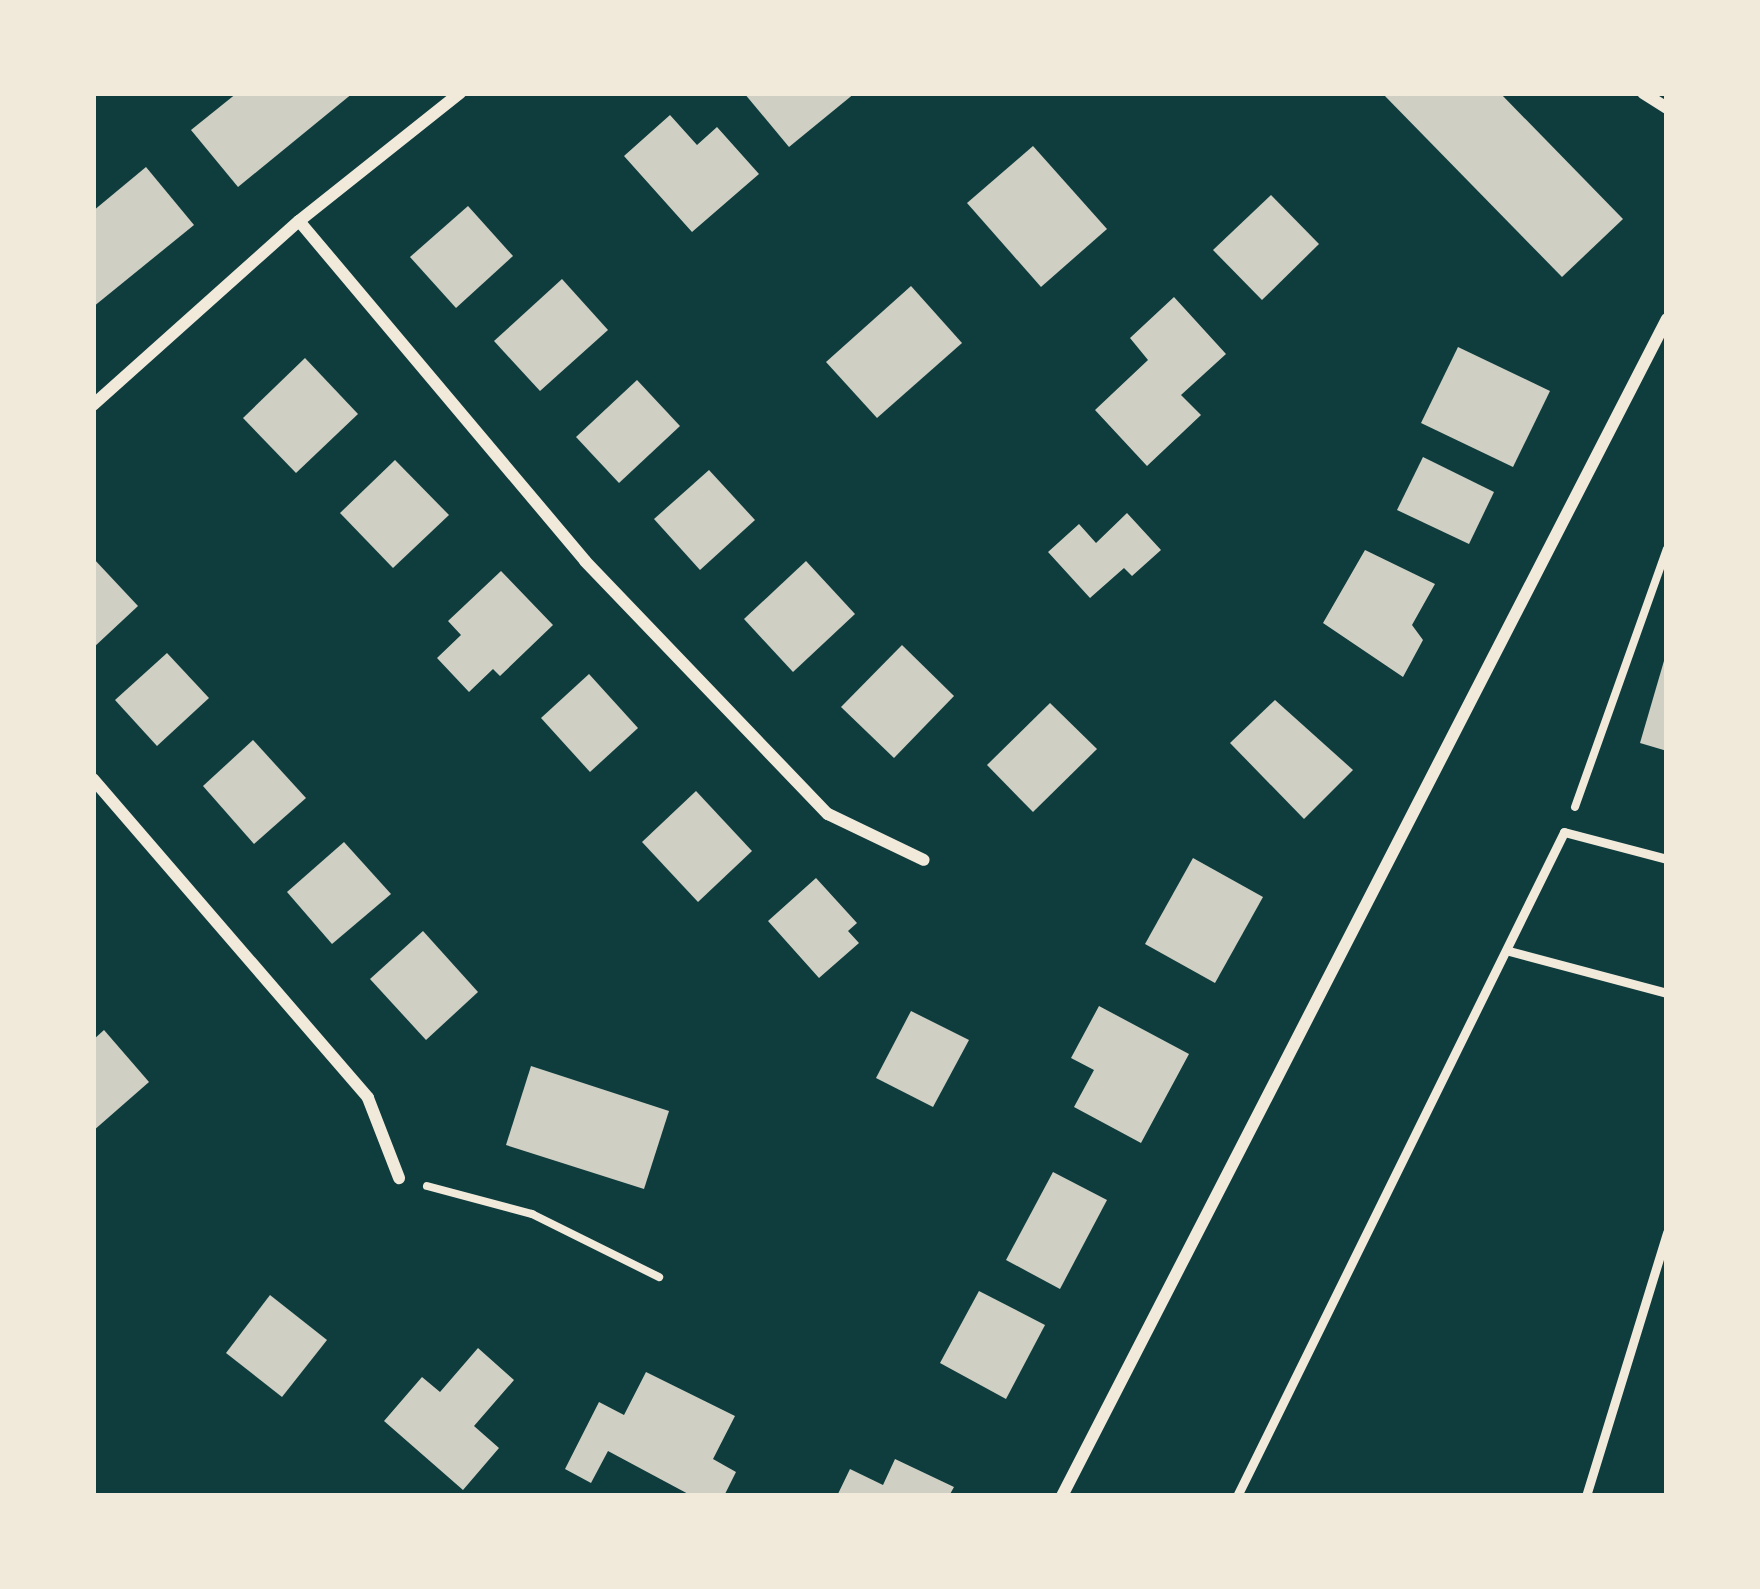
<!DOCTYPE html>
<html>
<head>
<meta charset="utf-8">
<style>
  body { margin:0 }
  #map { position:relative; width:1760px; height:1589px; overflow:hidden; background:#0f3d3e; font-family:"PT Sans",sans-serif }
  div>[style] { position:absolute }
  .building>* { inset:0; background:#cfcfc3 }
  .path>* { height:8px; margin:-4px; padding:0 4px; transform-origin:4px; border-radius:4px; background:#f1e9da }
  .service>* { height:9px; margin:-4.5px; padding:0 4.5px; transform-origin:4.5px; border-radius:4.5px; background:#f1e9da }
  .minor>* { height:12px; margin:-6px; padding:0 6px; transform-origin:6px; border-radius:6px; background:#f1e9da }
  span { translate:-50% -50%; white-space:nowrap; text-align:center; line-height:1.15; -webkit-text-stroke:12px #f1e9da; paint-order:stroke }
  .frame { position:absolute; inset:0; border:96px solid #f1e9da; pointer-events:none }
</style>
</head>
<body>
<div id="map">
  <div class="building">
    <i style="clip-path:polygon(237px 93px,353px 93px,238px 187px,191px 130px)"></i>
    <i style="clip-path:polygon(744px 93px,855px 93px,789px 147px)"></i>
    <i style="clip-path:polygon(1382px 93px,1500px 93px,1623px 219px,1562px 277px)"></i>
    <i style="clip-path:polygon(670px 115px,697px 145px,717px 127px,759px 174px,692px 232px,624px 156px)"></i>
    <i style="clip-path:polygon(1033px 146px,1107px 229px,1041px 287px,967px 203px)"></i>
    <i style="clip-path:polygon(146px 167px,194px 225px,93px 307px,93px 211px)"></i>
    <i style="clip-path:polygon(1271px 195px,1319px 244px,1262px 300px,1213px 250px)"></i>
    <i style="clip-path:polygon(468px 206px,513px 256px,456px 308px,410px 257px)"></i>
    <i style="clip-path:polygon(562px 279px,608px 330px,540px 391px,494px 341px)"></i>
    <i style="clip-path:polygon(911px 286px,962px 343px,877px 418px,826px 362px)"></i>
    <i style="clip-path:polygon(1174px 297px,1226px 354px,1181px 395px,1201px 415px,1147px 466px,1095px 410px,1148px 360px,1130px 338px)"></i>
    <i style="clip-path:polygon(1458px 347px,1550px 391px,1513px 467px,1421px 423px)"></i>
    <i style="clip-path:polygon(305px 358px,358px 414px,296px 473px,243px 418px)"></i>
    <i style="clip-path:polygon(637px 380px,680px 426px,619px 483px,576px 437px)"></i>
    <i style="clip-path:polygon(1423px 457px,1494px 492px,1469px 544px,1397px 510px)"></i>
    <i style="clip-path:polygon(395px 460px,449px 515px,393px 568px,340px 513px)"></i>
    <i style="clip-path:polygon(709px 470px,755px 520px,700px 570px,654px 519px)"></i>
    <i style="clip-path:polygon(1127px 513px,1161px 550px,1132px 576px,1124px 568px,1090px 598px,1048px 552px,1079px 524px,1096px 543px)"></i>
    <i style="clip-path:polygon(1365px 550px,1435px 584px,1412px 625px,1423px 640px,1403px 677px,1323px 623px)"></i>
    <i style="clip-path:polygon(93px 558px,138px 606px,93px 648px)"></i>
    <i style="clip-path:polygon(806px 561px,855px 614px,793px 672px,744px 619px)"></i>
    <i style="clip-path:polygon(501px 571px,553px 625px,500px 676px,493px 669px,469px 692px,437px 658px,461px 635px,448px 621px)"></i>
    <i style="clip-path:polygon(902px 645px,954px 696px,894px 758px,841px 707px)"></i>
    <i style="clip-path:polygon(167px 653px,209px 698px,157px 746px,115px 700px)"></i>
    <i style="clip-path:polygon(1666px 654px,1667px 654px,1667px 751px,1640px 743px)"></i>
    <i style="clip-path:polygon(589px 674px,638px 728px,590px 772px,541px 718px)"></i>
    <i style="clip-path:polygon(1275px 700px,1353px 770px,1304px 819px,1230px 743px)"></i>
    <i style="clip-path:polygon(1050px 703px,1097px 749px,1033px 812px,987px 765px)"></i>
    <i style="clip-path:polygon(253px 740px,306px 798px,254px 844px,203px 786px)"></i>
    <i style="clip-path:polygon(696px 791px,752px 851px,698px 902px,642px 842px)"></i>
    <i style="clip-path:polygon(344px 842px,391px 894px,332px 944px,287px 892px)"></i>
    <i style="clip-path:polygon(1193px 858px,1263px 897px,1215px 983px,1145px 944px)"></i>
    <i style="clip-path:polygon(816px 878px,857px 923px,848px 931px,859px 943px,819px 978px,768px 921px)"></i>
    <i style="clip-path:polygon(423px 931px,478px 992px,426px 1040px,370px 979px)"></i>
    <i style="clip-path:polygon(1099px 1006px,1189px 1054px,1141px 1143px,1074px 1107px,1094px 1070px,1071px 1058px)"></i>
    <i style="clip-path:polygon(911px 1011px,969px 1040px,933px 1107px,876px 1078px)"></i>
    <i style="clip-path:polygon(104px 1030px,149px 1082px,93px 1131px,93px 1040px)"></i>
    <i style="clip-path:polygon(531px 1066px,669px 1111px,644px 1189px,506px 1145px)"></i>
    <i style="clip-path:polygon(1053px 1172px,1107px 1200px,1060px 1289px,1006px 1260px)"></i>
    <i style="clip-path:polygon(979px 1291px,1045px 1325px,1006px 1399px,940px 1363px)"></i>
    <i style="clip-path:polygon(270px 1295px,327px 1340px,282px 1397px,226px 1353px)"></i>
    <i style="clip-path:polygon(478px 1348px,514px 1380px,474px 1426px,499px 1448px,463px 1490px,384px 1421px,422px 1377px,440px 1392px)"></i>
    <i style="clip-path:polygon(646px 1372px,735px 1416px,713px 1459px,736px 1472px,724px 1496px,692px 1496px,608px 1451px,591px 1483px,565px 1469px,599px 1402px,624px 1415px)"></i>
    <i style="clip-path:polygon(895px 1459px,954px 1487px,949px 1496px,837px 1496px,850px 1469px,883px 1485px)"></i>
  </div>
  <div class="path">
    <i style="left:1575px;top:807px;width:274px;rotate:-70.4deg"></i>
    <i style="left:427px;top:1186px;width:109px;rotate:14.9deg"></i>
    <i style="left:532px;top:1214px;width:142px;rotate:26.4deg"></i>
  </div>
  <div class="service">
    <i style="left:1509px;top:951px;width:163px;rotate:14.9deg"></i>
    <i style="left:1237px;top:1496px;width:740px;rotate:-63.78deg"></i>
    <i style="left:1564px;top:832px;width:106px;rotate:14.7deg"></i>
    <i style="left:1586px;top:1496px;width:276px;rotate:-72.9deg"></i>
  </div>
  <div class="minor">
    <i style="left:1643px;top:93px;width:28px;rotate:32deg"></i>
    <i style="left:299px;top:221px;width:444px;rotate:49.9deg"></i>
    <i style="left:585px;top:561px;width:351px;rotate:46.2deg"></i>
    <i style="left:828px;top:814px;width:106px;rotate:25.6deg"></i>
    <i style="left:93px;top:405px;width:276px;rotate:-41.8deg"></i>
    <i style="left:299px;top:221px;width:206px;rotate:-38.5deg"></i>
    <i style="left:93px;top:779px;width:421px;rotate:49.2deg"></i>
    <i style="left:368px;top:1098px;width:86px;rotate:68.8deg"></i>
    <i style="left:1062px;top:1496px;width:1323px;rotate:-62.8deg"></i>
  </div>
  <div class="frame"></div>
</div>
</body>
</html>
